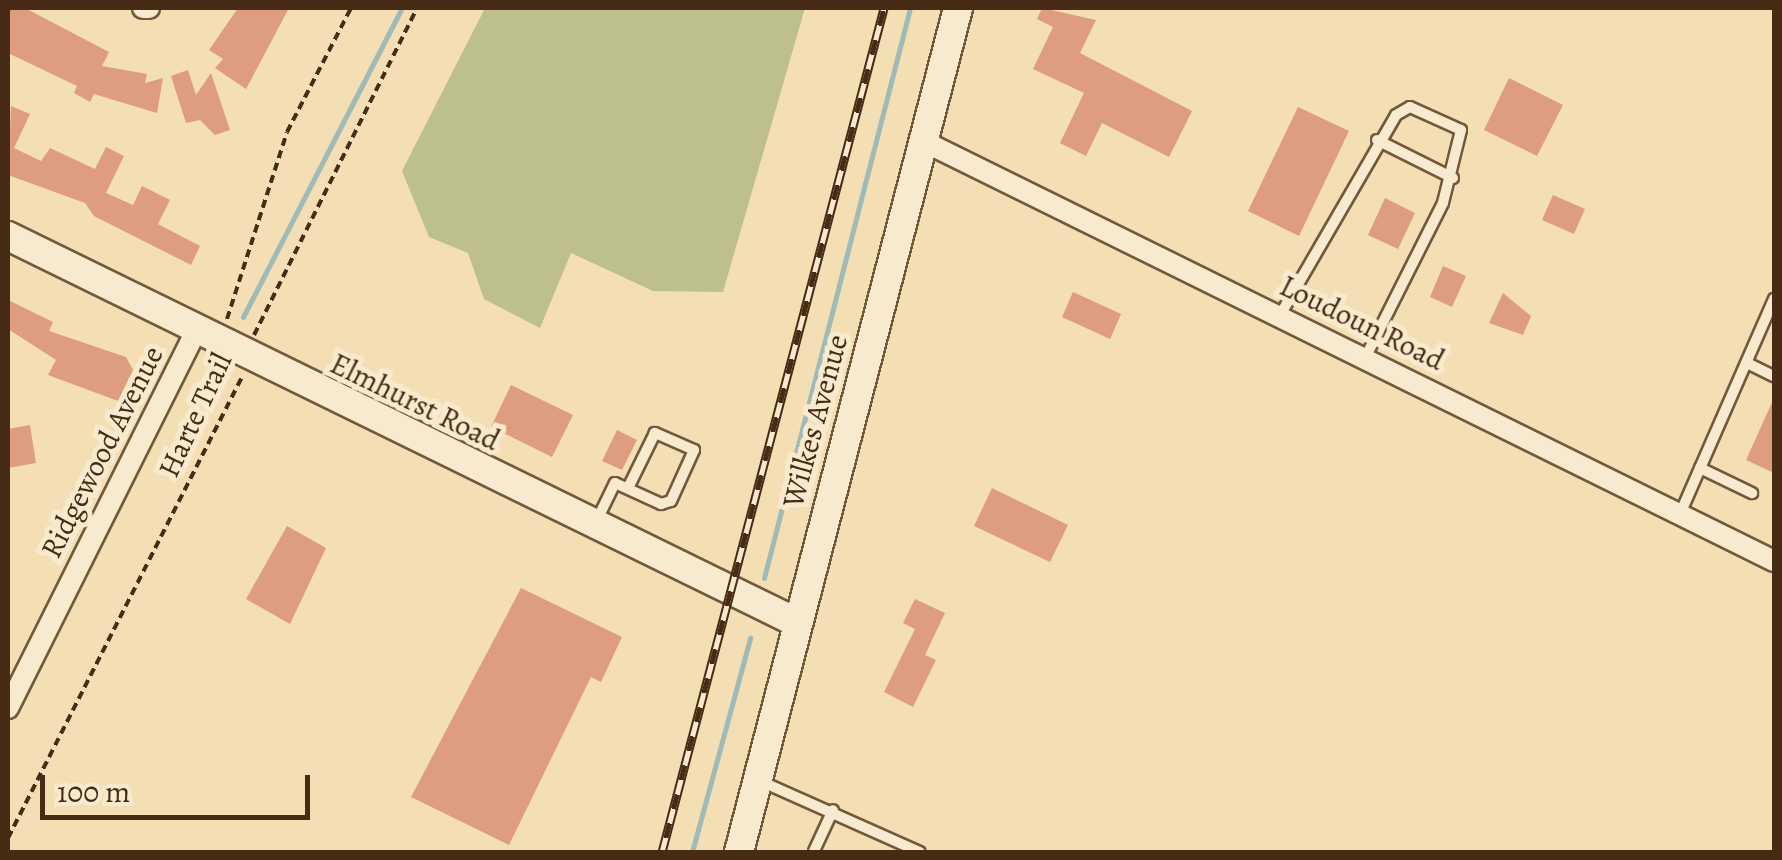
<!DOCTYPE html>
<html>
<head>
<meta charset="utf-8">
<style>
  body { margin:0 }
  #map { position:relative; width:1782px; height:860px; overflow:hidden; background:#f4deb3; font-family:Alegreya,serif }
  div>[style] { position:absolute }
  .green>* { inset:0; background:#bec08b }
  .stream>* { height:5px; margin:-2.5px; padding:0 2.5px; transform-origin:2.5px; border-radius:2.5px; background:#9fbab7 }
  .building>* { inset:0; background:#de9d7e }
  .path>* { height:4px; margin-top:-2px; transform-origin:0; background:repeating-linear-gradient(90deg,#482b15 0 8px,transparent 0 13px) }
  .roads { filter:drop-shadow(2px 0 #73583c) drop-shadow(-2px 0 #73583c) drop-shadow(0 2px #73583c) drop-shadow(0 -2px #73583c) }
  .lane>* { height:10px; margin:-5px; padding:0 5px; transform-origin:5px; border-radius:5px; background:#f8eace }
  .street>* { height:20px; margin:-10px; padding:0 10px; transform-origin:10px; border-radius:10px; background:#f8eace }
  .secondary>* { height:28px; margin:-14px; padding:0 14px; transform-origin:14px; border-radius:14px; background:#f8eace }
  .rail>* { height:9px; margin-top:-4.5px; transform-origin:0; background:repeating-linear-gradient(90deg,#f8eace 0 15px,#482b15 0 30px); box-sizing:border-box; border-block:2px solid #482b15 }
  span { translate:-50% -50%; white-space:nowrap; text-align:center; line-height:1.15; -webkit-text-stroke:10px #f8eace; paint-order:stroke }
  .street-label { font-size:30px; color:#482b15 }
  .frame { position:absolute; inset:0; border:10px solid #482b15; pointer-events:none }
  .scale { position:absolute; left:40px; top:775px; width:270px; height:45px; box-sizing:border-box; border:5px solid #482b15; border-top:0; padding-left:12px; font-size:30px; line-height:35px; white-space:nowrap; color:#482b15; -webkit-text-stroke:8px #f8eace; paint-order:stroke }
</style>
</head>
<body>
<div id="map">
  <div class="green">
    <i style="clip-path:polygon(485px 8px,805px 8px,723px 292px,653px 291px,571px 253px,540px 328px,484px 299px,468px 253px,429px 237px,402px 171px)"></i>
  </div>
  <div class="stream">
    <i style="left:243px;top:317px;width:348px;rotate:-62.8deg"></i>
    <i style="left:764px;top:578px;width:588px;rotate:-75.63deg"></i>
    <i style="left:692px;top:852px;width:222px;rotate:-74.8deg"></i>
  </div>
  <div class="building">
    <i style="clip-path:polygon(8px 8px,25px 8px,109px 52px,102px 66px,147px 74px,145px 83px,163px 78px,157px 113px,94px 94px,90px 102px,74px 93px,77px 86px,8px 53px)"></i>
    <i style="clip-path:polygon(238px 8px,289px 8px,246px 89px,215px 68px,223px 59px,209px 50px)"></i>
    <i style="clip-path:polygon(1042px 8px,1096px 20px,1080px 53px,1192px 111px,1169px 157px,1102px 123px,1086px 156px,1060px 143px,1084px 93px,1033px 69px,1053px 27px,1037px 19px)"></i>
    <i style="clip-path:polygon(188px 70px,196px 95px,211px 73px,230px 130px,215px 135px,200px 120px,186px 123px,171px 76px)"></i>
    <i style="clip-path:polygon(1509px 78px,1563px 105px,1537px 156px,1484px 130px)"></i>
    <i style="clip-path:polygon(11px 106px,30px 114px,14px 148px,41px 161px,50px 148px,95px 169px,106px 147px,124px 156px,106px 193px,133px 205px,142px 186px,170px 200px,158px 224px,200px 246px,191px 265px,94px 216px,85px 203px,8px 175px)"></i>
    <i style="clip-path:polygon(1298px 107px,1349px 131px,1299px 236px,1248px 211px)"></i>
    <i style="clip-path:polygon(1553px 195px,1585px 209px,1574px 234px,1542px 220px)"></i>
    <i style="clip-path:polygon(1385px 198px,1415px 213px,1398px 249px,1368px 235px)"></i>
    <i style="clip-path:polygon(1443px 266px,1466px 276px,1452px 307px,1430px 297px)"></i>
    <i style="clip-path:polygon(1073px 292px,1121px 314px,1110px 339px,1062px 317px)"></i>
    <i style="clip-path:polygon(1503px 293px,1531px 316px,1523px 335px,1489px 323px)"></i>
    <i style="clip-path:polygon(8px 300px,53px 322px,49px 331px,126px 357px,133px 370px,118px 401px,48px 375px,56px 360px,8px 329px)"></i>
    <i style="clip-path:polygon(511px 385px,573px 415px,552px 457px,491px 427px)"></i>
    <i style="clip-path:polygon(1774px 398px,1774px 473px,1746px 460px)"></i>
    <i style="clip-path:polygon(30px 425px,36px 463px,8px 468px,8px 429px)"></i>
    <i style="clip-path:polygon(617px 430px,637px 440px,622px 470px,602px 461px)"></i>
    <i style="clip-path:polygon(992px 488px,1068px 525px,1050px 562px,974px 526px)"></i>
    <i style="clip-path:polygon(287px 526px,326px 548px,290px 624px,246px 599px)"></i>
    <i style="clip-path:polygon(521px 588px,622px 637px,601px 682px,591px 677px,509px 845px,411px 797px)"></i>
    <i style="clip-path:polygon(915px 599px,945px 613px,925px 655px,936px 660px,913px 707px,884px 692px,915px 629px,903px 623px)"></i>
  </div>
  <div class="path">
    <i style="left:227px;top:319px;width:196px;rotate:-72.2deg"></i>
    <i style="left:287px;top:132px;width:140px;rotate:-62.7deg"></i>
    <i style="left:254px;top:335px;width:365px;rotate:-63.5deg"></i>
    <i style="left:8px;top:838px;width:517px;rotate:-63.09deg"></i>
  </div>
  <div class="roads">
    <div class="lane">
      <i style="left:1377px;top:140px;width:85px;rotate:26.6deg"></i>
      <i style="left:1279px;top:317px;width:233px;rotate:-59.9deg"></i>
      <i style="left:1396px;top:115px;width:16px;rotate:-30deg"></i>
      <i style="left:1410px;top:107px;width:56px;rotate:24.3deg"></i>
      <i style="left:1461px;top:130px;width:75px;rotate:103.9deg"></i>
      <i style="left:1443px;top:203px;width:174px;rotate:116.7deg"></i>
      <i style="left:1747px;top:363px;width:30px;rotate:26deg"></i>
      <i style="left:1700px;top:468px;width:58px;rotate:25.7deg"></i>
      <i style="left:1680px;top:514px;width:235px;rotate:-66.4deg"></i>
      <i style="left:597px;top:520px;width:41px;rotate:-64.1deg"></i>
      <i style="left:615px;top:483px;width:51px;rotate:24.5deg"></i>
      <i style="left:661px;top:504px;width:10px;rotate:-17deg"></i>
      <i style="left:671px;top:501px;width:56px;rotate:-65.7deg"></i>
      <i style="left:694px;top:450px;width:43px;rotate:-156.4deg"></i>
      <i style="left:655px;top:433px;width:61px;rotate:116.1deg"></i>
      <i style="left:758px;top:780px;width:177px;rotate:24deg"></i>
      <i style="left:814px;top:851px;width:45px;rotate:-65.1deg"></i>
    </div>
    <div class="street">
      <i style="left:143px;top:8px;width:6px"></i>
      <i style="left:923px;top:141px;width:949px;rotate:26.27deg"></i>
      <i style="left:8px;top:708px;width:421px;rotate:-63.5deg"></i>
    </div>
    <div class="secondary">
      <i style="left:8px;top:236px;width:877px;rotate:26.1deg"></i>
      <i style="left:739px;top:852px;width:872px;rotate:-75.45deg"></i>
    </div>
  </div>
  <div class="rail">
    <i style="left:662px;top:852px;width:873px;rotate:-75.26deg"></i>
  </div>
  <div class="street-label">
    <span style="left:1362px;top:323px;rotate:26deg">Loudoun Road</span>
    <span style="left:415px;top:402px;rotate:26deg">Elmhurst Road</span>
    <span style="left:195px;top:415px;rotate:-65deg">Harte Trail</span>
    <span style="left:815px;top:421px;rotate:-75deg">Wilkes Avenue</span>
    <span style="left:102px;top:452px;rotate:-63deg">Ridgewood Avenue</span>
  </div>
  <div class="frame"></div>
  <div class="scale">100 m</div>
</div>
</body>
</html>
